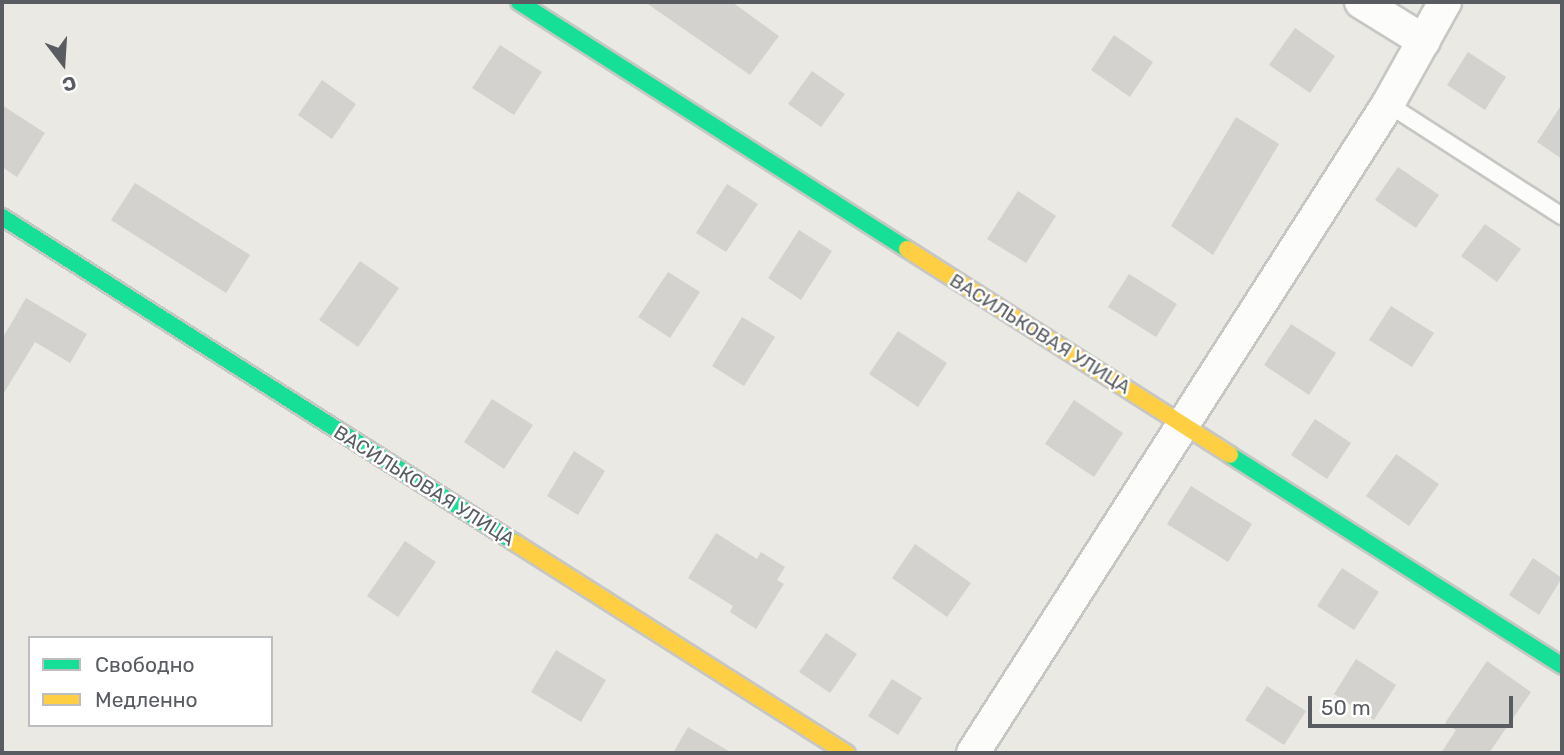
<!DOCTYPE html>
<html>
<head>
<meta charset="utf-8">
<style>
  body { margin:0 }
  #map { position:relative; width:1564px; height:755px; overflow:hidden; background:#eae9e3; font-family:Rubik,sans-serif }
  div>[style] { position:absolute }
  .building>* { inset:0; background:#d3d2ce }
  .roads { filter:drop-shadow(2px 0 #c6c7c5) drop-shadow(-2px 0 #c6c7c5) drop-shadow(0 2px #c6c7c5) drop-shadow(0 -2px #c6c7c5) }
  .lane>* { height:16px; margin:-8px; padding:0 8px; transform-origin:8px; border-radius:8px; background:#fcfcfb }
  .street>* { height:32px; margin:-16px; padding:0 16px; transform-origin:16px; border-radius:16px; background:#fcfcfb }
  .fast>* { height:16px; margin:-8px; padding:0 8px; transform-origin:8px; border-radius:8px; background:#16e098 }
  .slow>* { height:16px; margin:-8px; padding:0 8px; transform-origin:8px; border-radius:8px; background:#ffcf43 }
  span { translate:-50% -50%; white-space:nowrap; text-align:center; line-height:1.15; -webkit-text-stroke:5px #fff; paint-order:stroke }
  .street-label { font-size:19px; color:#595d62 }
  .frame { position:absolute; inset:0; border:4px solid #595d62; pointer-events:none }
  .legend { position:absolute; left:28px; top:636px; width:245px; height:91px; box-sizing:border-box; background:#fff; border:2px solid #bdbec0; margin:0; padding:9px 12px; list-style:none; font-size:21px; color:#595d62 }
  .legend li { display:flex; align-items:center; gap:14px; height:35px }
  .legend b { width:35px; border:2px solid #bdbec0 }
  .north { position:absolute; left:28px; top:28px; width:70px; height:70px; -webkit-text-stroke:5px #fff; paint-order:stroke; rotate:163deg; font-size:19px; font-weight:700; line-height:28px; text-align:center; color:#595d62 }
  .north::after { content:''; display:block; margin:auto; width:24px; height:32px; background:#595d62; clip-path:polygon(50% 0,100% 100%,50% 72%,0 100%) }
  .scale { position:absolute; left:1308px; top:696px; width:205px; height:32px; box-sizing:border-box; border:4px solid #595d62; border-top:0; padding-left:9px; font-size:21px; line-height:24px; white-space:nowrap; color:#595d62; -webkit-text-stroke:5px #fff; paint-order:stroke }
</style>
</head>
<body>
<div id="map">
  <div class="building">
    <i style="clip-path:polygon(645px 2px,732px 2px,779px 36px,750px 75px)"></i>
    <i style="clip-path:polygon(1295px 28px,1335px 56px,1310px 93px,1269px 65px)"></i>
    <i style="clip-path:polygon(1114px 35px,1153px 62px,1130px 97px,1091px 70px)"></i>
    <i style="clip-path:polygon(500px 45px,542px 72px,514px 115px,472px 88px)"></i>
    <i style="clip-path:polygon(1468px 52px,1506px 77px,1485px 110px,1447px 85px)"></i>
    <i style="clip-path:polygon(812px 71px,845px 94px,821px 127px,788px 104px)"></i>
    <i style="clip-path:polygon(322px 80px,356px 104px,332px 139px,298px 115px)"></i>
    <i style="clip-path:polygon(1562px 104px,1562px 159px,1537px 142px)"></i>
    <i style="clip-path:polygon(2px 105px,45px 133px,17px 177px,2px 167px)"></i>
    <i style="clip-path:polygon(1236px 117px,1279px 144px,1213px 255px,1171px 226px)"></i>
    <i style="clip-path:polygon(1398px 167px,1439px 195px,1416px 228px,1375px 200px)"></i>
    <i style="clip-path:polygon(135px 183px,250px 255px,226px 293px,111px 220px)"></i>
    <i style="clip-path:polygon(727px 184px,758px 204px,726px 252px,696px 233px)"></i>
    <i style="clip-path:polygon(1018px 191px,1056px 216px,1026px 263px,987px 239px)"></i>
    <i style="clip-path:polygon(1485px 224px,1521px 249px,1497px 282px,1461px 256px)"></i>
    <i style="clip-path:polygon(799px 230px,832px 251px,801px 300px,768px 278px)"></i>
    <i style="clip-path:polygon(360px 261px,399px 288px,358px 347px,319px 320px)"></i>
    <i style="clip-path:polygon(668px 272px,700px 292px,670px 338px,638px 317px)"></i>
    <i style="clip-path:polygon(1129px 274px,1177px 304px,1156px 337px,1108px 307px)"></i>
    <i style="clip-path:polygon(26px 298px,87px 334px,70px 363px,35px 342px,2px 396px,2px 339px)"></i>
    <i style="clip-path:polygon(1391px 306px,1434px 333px,1412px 367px,1369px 340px)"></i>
    <i style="clip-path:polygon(742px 317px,775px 337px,744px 386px,712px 366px)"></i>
    <i style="clip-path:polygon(1291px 324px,1336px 353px,1309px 395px,1264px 365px)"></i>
    <i style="clip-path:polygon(898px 331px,947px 363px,918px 407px,869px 374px)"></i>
    <i style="clip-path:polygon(492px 399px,533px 425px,504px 469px,464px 442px)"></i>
    <i style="clip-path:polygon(1074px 400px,1123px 433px,1094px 477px,1045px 444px)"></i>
    <i style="clip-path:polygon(1315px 419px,1351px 443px,1327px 479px,1291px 455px)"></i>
    <i style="clip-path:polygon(574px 451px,605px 471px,578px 515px,547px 496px)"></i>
    <i style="clip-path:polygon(1396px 454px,1439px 484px,1409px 526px,1366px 496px)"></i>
    <i style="clip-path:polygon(1191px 486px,1252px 524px,1228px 562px,1167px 524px)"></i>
    <i style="clip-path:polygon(716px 533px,757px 559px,761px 552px,785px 567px,777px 580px,784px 584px,756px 629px,730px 612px,733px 606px,688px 578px)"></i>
    <i style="clip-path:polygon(405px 541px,436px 562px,398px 617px,367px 596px)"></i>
    <i style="clip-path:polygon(915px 544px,971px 583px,947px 617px,892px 578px)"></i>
    <i style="clip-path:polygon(1533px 558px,1562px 578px,1539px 615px,1509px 595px)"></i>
    <i style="clip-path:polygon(1342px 568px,1379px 592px,1354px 630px,1317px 606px)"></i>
    <i style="clip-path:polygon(826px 633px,857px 654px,830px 693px,799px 672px)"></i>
    <i style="clip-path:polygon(556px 650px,606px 680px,581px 722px,531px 692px)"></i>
    <i style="clip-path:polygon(1356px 659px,1396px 685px,1374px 720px,1334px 694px)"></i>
    <i style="clip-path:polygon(1487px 661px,1531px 692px,1489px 753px,1441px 753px,1456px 730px,1445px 723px)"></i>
    <i style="clip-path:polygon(892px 679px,922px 698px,898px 735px,868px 716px)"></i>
    <i style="clip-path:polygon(1267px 686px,1306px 711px,1284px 745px,1245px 720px)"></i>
    <i style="clip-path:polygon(688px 727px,732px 753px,673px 753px)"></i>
  </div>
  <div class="roads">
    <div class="lane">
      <i style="left:1388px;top:104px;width:207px;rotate:32.8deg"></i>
    </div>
    <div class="street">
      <i style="left:1361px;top:2px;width:74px;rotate:31.8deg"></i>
      <i style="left:973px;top:753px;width:770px;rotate:-57.4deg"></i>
      <i style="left:1388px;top:104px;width:117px;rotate:-60.8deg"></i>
    </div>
    <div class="fast">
      <i style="left:519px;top:2px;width:460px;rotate:32.5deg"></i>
      <i style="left:2px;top:217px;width:606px;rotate:32.41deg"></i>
      <i style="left:1230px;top:455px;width:393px;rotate:32.4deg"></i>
    </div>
    <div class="slow">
      <i style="left:907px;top:249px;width:383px;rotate:32.5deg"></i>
      <i style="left:514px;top:542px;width:394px;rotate:32.4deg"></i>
    </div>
  </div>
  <div class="street-label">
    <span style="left:1040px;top:334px;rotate:32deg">ВАСИЛЬКОВАЯ УЛИЦА</span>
    <span style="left:424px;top:486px;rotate:32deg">ВАСИЛЬКОВАЯ УЛИЦА</span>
  </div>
  <div class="frame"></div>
  <ul class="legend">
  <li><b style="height:9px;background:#16e098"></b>Свободно</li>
  <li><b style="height:9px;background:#ffcf43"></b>Медленно</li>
  </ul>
  <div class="north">С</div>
  <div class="scale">50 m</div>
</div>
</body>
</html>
